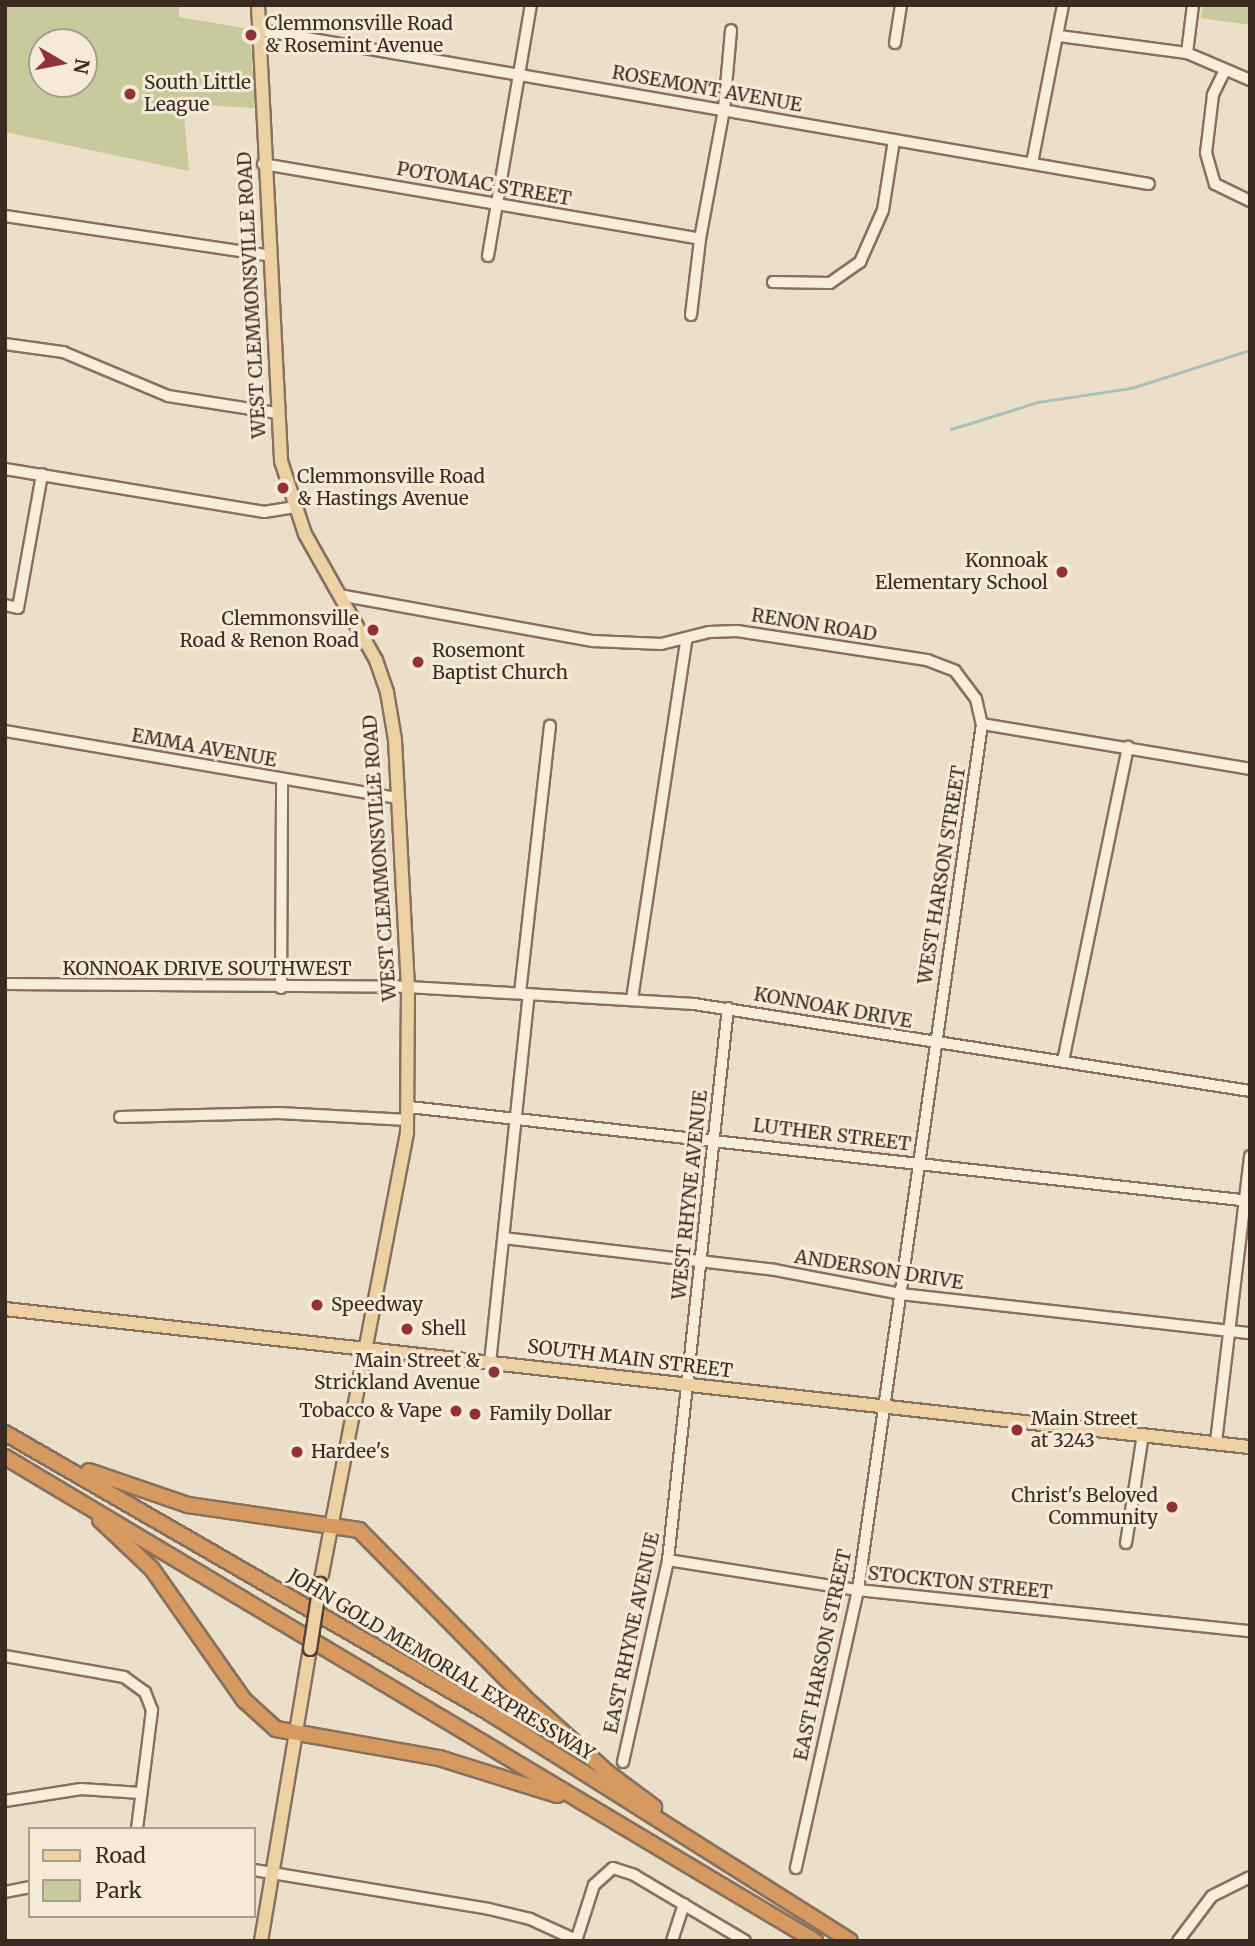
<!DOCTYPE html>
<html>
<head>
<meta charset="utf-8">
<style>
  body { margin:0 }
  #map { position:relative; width:1255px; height:1946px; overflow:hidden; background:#ecdfc8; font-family:Merriweather,serif }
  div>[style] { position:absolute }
  .green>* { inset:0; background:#c8ca9c }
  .stream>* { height:2.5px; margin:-1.25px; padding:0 1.25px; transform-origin:1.25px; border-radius:1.25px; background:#a9c1b8 }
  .roads { filter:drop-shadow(2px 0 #87715e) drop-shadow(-2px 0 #87715e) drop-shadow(0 2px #87715e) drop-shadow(0 -2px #87715e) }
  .minor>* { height:10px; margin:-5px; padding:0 5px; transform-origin:5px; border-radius:5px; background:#f7eddb }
  .major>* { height:12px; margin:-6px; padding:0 6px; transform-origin:6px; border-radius:6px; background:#edd0a3 }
  .highway>* { height:14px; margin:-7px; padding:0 7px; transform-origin:7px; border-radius:7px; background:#d6995f }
  .bridges { filter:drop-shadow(2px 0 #564032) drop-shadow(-2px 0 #564032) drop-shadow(0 2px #564032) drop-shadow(0 -2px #564032) }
  .major-bridge>* { height:12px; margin:-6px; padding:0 6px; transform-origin:6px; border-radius:6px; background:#edd0a3 }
  .dots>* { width:19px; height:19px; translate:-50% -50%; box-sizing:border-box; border:4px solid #f4ead7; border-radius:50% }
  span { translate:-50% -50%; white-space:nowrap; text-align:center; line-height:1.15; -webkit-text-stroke:6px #f4ead7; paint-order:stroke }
  .poi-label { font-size:19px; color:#392b21 }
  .left { translate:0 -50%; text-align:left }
  .right { translate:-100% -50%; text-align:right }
  .street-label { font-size:19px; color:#392b21 }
  .frame { position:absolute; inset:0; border:7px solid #392b21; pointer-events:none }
  .legend { position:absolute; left:28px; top:1827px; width:228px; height:91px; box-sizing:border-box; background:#f4ead7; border:2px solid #a99e8e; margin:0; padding:9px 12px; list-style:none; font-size:21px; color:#392b21 }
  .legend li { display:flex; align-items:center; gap:14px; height:35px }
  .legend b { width:35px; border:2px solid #a99e8e }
  .north { position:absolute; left:28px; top:28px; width:70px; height:70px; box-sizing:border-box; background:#f4ead7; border:2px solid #a99e8e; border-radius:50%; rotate:100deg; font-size:19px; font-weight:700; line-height:28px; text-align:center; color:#392b21 }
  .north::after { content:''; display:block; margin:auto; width:24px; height:32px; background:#933139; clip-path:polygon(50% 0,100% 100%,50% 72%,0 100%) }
</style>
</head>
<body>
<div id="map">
  <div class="green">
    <i style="clip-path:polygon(evenodd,5px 5px,179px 5px,179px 17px,250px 29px,255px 108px,183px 104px,189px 171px,5px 132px,5px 5px,42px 42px,84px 42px,84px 84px,42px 84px,42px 42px)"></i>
    <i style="clip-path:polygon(1203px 5px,1250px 5px,1250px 25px,1201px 18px)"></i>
  </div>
  <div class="stream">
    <i style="left:951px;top:429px;width:91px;rotate:-17.2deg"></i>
    <i style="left:1038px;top:402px;width:94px;rotate:-8.6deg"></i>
    <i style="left:1131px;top:388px;width:125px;rotate:-17.7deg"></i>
  </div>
  <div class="roads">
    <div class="minor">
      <i style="left:260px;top:30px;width:902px;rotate:9.83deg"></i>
      <i style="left:1059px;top:36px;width:129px;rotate:7.6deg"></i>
      <i style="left:1187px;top:53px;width:69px;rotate:23.2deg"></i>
      <i style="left:895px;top:43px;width:38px;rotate:-81deg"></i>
      <i style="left:1187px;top:53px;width:48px;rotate:-82.9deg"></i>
      <i style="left:1225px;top:70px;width:28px;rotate:116deg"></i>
      <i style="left:1213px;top:95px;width:58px;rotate:96.9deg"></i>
      <i style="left:1206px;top:153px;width:32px;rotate:74deg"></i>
      <i style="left:1215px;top:184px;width:39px;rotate:26deg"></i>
      <i style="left:1032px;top:163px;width:161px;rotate:-78.9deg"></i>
      <i style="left:263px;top:164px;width:443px;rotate:9.7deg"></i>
      <i style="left:5px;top:216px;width:265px;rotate:8.5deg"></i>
      <i style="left:488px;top:256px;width:255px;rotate:-80.3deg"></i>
      <i style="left:773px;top:282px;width:57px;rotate:1deg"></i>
      <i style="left:830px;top:283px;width:37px;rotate:-35deg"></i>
      <i style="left:860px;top:262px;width:57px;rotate:-66.1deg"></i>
      <i style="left:883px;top:210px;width:71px;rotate:-81.1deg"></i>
      <i style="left:691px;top:315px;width:77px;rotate:-83.2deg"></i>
      <i style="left:700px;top:239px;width:132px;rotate:-79.5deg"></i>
      <i style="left:724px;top:109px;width:79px;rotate:-84.9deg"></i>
      <i style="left:5px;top:344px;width:59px;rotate:7.9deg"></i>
      <i style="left:63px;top:352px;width:114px;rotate:22.7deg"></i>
      <i style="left:168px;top:396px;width:109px;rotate:8.9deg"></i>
      <i style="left:5px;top:469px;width:263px;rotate:9.4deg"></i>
      <i style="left:264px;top:512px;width:30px;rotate:-9deg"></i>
      <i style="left:339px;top:595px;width:258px;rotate:10.3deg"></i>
      <i style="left:593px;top:641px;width:68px;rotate:2.5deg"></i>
      <i style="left:661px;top:644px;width:49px;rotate:-14deg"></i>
      <i style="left:709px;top:632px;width:28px;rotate:-2deg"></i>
      <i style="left:737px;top:631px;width:192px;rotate:8.7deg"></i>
      <i style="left:927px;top:660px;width:30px;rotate:21deg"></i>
      <i style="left:955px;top:671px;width:35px;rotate:53deg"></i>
      <i style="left:976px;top:699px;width:26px;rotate:77deg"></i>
      <i style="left:982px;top:724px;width:875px;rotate:98.15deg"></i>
      <i style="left:858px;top:1590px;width:285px;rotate:102.6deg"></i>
      <i style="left:5px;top:605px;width:13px;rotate:13deg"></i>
      <i style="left:18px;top:608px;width:136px;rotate:-79.8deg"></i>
      <i style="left:982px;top:724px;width:272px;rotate:9.5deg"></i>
      <i style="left:5px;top:731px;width:398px;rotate:9.7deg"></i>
      <i style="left:5px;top:984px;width:403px;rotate:0.4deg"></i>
      <i style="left:408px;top:987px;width:287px;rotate:3.4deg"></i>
      <i style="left:694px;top:1004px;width:563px;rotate:8.89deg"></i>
      <i style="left:281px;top:988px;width:208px;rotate:-89.7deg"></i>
      <i style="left:520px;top:993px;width:269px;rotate:-83.6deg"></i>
      <i style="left:632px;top:999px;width:363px;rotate:-81.4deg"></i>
      <i style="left:1063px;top:1061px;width:321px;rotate:-78.3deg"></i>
      <i style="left:409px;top:1107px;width:846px;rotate:6.38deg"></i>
      <i style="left:120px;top:1117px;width:159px;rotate:-1.4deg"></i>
      <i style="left:279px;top:1113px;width:129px;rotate:3.1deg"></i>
      <i style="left:504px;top:1238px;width:273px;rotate:6.7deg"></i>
      <i style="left:775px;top:1270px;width:128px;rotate:10.8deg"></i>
      <i style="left:901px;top:1294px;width:351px;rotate:6.4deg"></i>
      <i style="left:490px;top:1363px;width:371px;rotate:-84deg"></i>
      <i style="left:1216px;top:1442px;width:288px;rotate:-83.2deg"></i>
      <i style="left:1126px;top:1543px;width:109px;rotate:-81.1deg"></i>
      <i style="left:668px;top:1560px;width:192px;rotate:9deg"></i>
      <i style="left:858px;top:1590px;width:394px;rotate:6deg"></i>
      <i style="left:5px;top:1656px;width:121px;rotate:10deg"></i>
      <i style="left:124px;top:1677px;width:26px;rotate:36deg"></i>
      <i style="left:145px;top:1692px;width:19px;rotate:69deg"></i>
      <i style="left:152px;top:1710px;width:120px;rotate:97.2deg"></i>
      <i style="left:623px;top:1762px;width:207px;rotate:-77.4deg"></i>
      <i style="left:668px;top:1560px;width:555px;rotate:-83.8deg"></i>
      <i style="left:5px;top:1801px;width:77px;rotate:-9deg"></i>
      <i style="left:81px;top:1789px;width:60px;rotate:3.8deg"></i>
      <i style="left:254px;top:1870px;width:238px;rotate:9.4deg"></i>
      <i style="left:489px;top:1909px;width:42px;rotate:13.7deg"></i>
      <i style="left:530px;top:1919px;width:51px;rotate:24.5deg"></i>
      <i style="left:5px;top:1892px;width:25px;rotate:-11deg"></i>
      <i style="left:576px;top:1941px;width:59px;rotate:-72.2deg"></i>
      <i style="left:594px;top:1885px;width:25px;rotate:-42deg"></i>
      <i style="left:613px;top:1868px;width:22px;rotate:18deg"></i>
      <i style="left:634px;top:1875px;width:129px;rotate:30.7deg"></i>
      <i style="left:672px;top:1941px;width:39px;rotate:-72deg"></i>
      <i style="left:1178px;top:1941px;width:56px;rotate:-52.9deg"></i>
      <i style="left:1212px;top:1896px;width:42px;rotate:-26.6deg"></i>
    </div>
    <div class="major">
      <i style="left:258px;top:5px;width:457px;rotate:87.1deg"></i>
      <i style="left:281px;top:461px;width:77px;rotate:71.8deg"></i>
      <i style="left:305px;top:534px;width:145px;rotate:60.6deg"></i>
      <i style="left:376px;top:660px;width:34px;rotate:71deg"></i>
      <i style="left:387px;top:692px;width:49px;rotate:80.5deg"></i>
      <i style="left:395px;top:740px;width:247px;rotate:87deg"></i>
      <i style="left:408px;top:987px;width:146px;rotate:90.4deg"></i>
      <i style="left:407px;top:1133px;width:459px;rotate:100.9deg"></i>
      <i style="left:5px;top:1309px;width:1253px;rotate:6.33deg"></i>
      <i style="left:261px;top:1941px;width:296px;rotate:-80.5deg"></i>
    </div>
    <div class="highway">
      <i style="left:5px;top:1433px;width:558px;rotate:30.01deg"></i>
      <i style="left:488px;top:1712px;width:428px;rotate:32.3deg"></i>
      <i style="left:5px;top:1457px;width:944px;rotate:30.86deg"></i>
      <i style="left:89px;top:1471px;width:105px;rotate:19deg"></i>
      <i style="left:188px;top:1505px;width:173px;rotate:8.3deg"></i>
      <i style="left:359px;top:1530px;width:235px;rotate:45.3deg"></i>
      <i style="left:524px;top:1697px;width:112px;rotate:42.1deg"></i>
      <i style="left:607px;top:1772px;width:59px;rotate:36.7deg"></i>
      <i style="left:100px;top:1520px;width:71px;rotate:43.3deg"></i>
      <i style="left:152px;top:1569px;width:160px;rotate:54.9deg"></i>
      <i style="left:244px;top:1700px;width:43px;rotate:42.2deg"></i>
      <i style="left:276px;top:1729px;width:166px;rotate:10.1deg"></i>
      <i style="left:439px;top:1758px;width:124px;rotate:17.4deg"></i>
    </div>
  </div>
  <div class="bridges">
    <div class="major-bridge">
      <i style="left:310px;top:1649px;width:66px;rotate:-81.3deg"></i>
    </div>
  </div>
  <div class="dots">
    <i style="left:251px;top:35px;background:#933139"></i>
    <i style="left:130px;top:94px;background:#933139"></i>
    <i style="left:283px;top:488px;background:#933139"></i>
    <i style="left:1062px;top:572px;background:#933139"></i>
    <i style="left:373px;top:630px;background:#933139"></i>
    <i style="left:418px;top:662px;background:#933139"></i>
    <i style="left:317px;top:1305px;background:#933139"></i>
    <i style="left:407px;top:1329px;background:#933139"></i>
    <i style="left:494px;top:1372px;background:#933139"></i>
    <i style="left:456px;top:1411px;background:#933139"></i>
    <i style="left:475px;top:1414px;background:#933139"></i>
    <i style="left:1017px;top:1430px;background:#933139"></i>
    <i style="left:297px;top:1452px;background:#933139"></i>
    <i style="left:1172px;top:1507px;background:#933139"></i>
  </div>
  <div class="poi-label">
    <span class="left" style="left:265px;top:35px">Clemmonsville Road<br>&amp; Rosemint Avenue</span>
    <span class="left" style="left:144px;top:94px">South Little<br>League</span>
    <span class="left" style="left:297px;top:488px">Clemmonsville Road<br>&amp; Hastings Avenue</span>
    <span class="right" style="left:1048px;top:572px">Konnoak<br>Elementary School</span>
    <span class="right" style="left:359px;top:630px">Clemmonsville<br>Road &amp; Renon Road</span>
    <span class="left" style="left:432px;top:662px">Rosemont<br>Baptist Church</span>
    <span class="left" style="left:331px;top:1305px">Speedway</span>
    <span class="left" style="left:421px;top:1329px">Shell</span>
    <span class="right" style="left:480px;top:1372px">Main Street &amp;<br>Strickland Avenue</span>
    <span class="right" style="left:442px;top:1411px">Tobacco &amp; Vape</span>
    <span class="left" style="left:489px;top:1414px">Family Dollar</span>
    <span class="left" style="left:1031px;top:1430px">Main Street<br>at 3243</span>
    <span class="left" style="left:311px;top:1452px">Hardee's</span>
    <span class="right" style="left:1158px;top:1507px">Christ's Beloved<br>Community</span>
  </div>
  <div class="street-label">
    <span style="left:707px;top:89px;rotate:10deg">ROSEMONT AVENUE</span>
    <span style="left:484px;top:184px;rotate:10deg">POTOMAC STREET</span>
    <span style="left:252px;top:295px;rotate:-93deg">WEST CLEMMONSVILLE ROAD</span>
    <span style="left:814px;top:625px;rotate:9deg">RENON ROAD</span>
    <span style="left:204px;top:748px;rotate:10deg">EMMA AVENUE</span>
    <span style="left:380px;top:858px;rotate:-94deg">WEST CLEMMONSVILLE ROAD</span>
    <span style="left:942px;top:875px;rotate:-81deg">WEST HARSON STREET</span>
    <span style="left:207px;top:969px">KONNOAK DRIVE SOUTHWEST</span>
    <span style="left:833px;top:1008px;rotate:10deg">KONNOAK DRIVE</span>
    <span style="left:832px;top:1135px;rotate:7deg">LUTHER STREET</span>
    <span style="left:690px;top:1195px;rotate:-84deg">WEST RHYNE AVENUE</span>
    <span style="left:879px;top:1270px;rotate:9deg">ANDERSON DRIVE</span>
    <span style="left:630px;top:1359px;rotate:7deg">SOUTH MAIN STREET</span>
    <span style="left:960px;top:1583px;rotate:6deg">STOCKTON STREET</span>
    <span style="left:632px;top:1633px;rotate:-78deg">EAST RHYNE AVENUE</span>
    <span style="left:823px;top:1655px;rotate:-78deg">EAST HARSON STREET</span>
    <span style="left:441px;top:1665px;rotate:31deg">JOHN GOLD MEMORIAL EXPRESSWAY</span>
  </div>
  <div class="frame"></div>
  <ul class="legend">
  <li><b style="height:9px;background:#edd0a3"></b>Road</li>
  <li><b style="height:19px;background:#c8ca9c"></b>Park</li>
  </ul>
  <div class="north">N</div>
</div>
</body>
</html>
